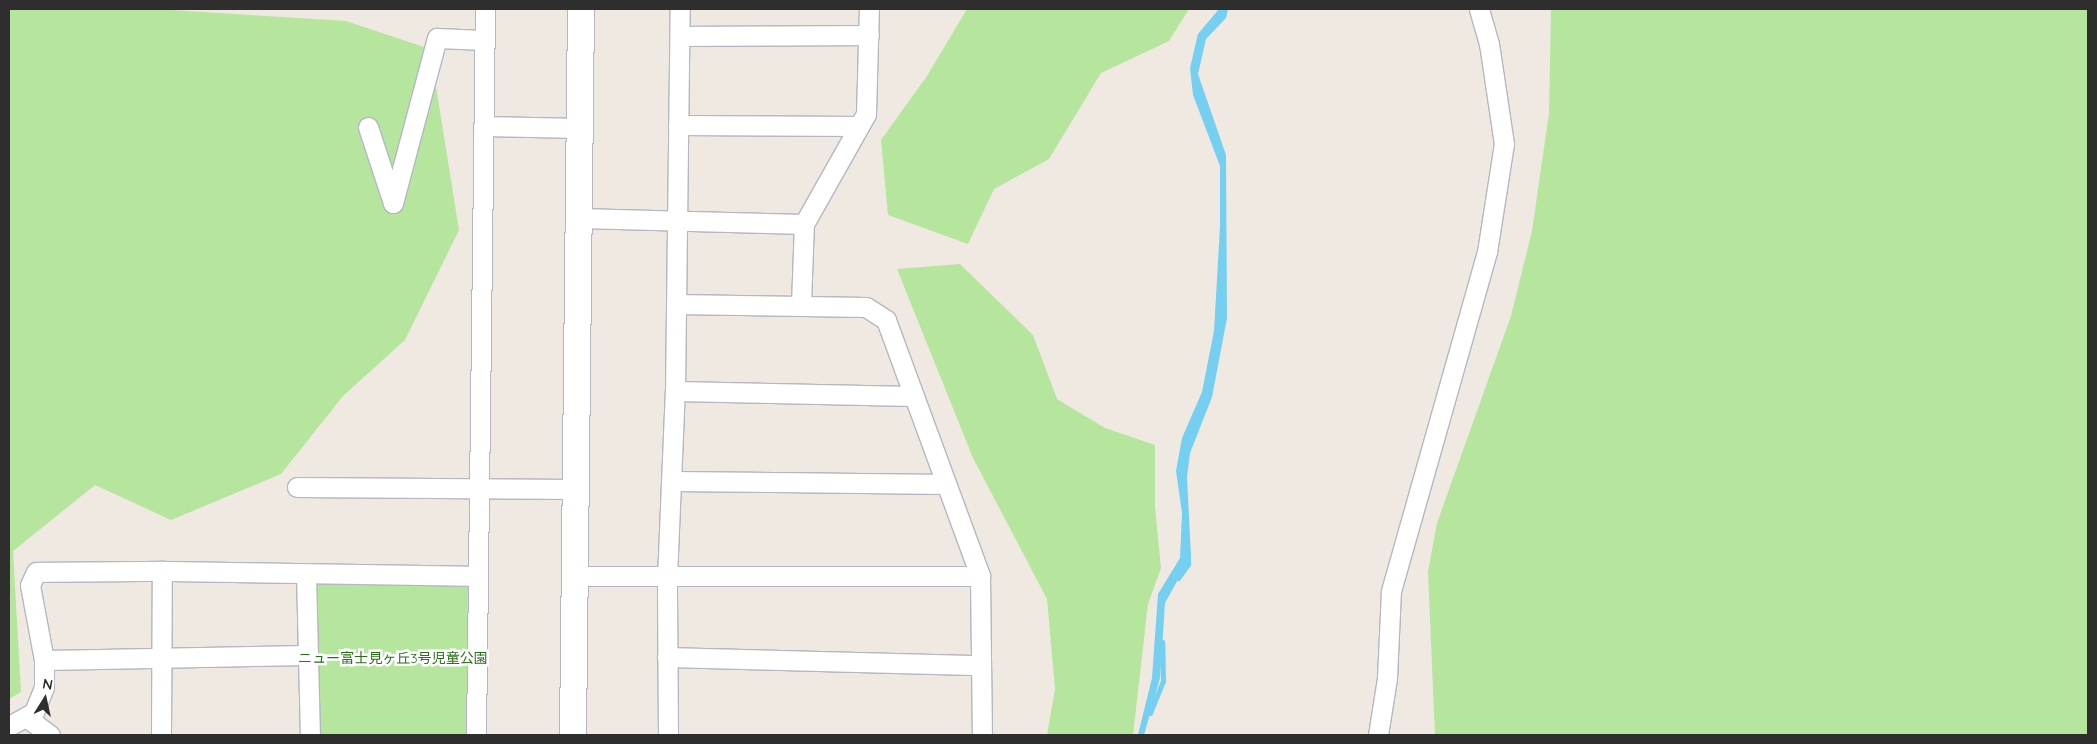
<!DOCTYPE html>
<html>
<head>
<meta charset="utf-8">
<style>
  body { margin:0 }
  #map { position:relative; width:2097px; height:744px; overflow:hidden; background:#efe9e1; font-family:Quicksand,"Noto Sans JP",sans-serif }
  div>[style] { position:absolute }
  .green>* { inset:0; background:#b6e59e }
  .water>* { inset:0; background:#75cff0 }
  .stream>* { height:5px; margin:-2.5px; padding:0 2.5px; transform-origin:2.5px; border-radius:2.5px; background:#75cff0 }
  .roads { filter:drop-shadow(1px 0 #b4b7c1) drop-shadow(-1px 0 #b4b7c1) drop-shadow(0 1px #b4b7c1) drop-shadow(0 -1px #b4b7c1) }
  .street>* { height:19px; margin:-9.5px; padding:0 9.5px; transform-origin:9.5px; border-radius:9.5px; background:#fff }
  .secondary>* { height:26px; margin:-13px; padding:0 13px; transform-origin:13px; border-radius:13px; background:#fff }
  span { translate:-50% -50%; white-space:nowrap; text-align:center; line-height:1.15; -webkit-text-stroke:5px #fff; paint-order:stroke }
  .park-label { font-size:14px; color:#2c6e1b }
  .frame { position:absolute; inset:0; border:10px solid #2e2e2e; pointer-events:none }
  .north { position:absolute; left:20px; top:674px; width:50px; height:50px; -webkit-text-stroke:4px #fff; paint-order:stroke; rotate:10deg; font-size:14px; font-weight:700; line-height:20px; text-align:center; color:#2e2e2e }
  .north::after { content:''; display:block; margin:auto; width:18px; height:22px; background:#2e2e2e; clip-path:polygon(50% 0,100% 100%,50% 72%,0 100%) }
</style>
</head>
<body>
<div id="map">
  <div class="green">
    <i style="clip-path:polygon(9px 9px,155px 9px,346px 21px,430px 49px,459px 230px,405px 340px,343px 396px,281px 474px,171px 520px,95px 485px,13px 551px,21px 692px,9px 699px)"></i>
    <i style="clip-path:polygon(967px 9px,1189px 9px,1169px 41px,1101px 73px,1049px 159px,994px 189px,968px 244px,888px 215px,881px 140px,927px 76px)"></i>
    <i style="clip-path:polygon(1551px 9px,2088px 9px,2088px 735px,1435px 735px,1428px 572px,1437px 523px,1511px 316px,1532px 231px,1549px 113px)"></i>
    <i style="clip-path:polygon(960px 264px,1033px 335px,1057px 399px,1105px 428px,1155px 445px,1155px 507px,1161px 568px,1148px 604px,1133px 735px,1047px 735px,1055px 689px,1047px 599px,973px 458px,897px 269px)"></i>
    <i style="clip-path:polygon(317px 580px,468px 581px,467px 735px,318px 735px)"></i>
  </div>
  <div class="water">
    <i style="clip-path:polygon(1219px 9px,1228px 9px,1226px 18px,1206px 39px,1198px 74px,1226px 155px,1227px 318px,1212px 397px,1190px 453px,1187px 477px,1191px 556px,1165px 603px,1160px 678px,1144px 735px,1138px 735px,1152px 678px,1158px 594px,1180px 558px,1182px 513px,1176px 471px,1182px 438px,1202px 392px,1214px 331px,1220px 227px,1220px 166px,1193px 95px,1190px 68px,1198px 34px)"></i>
  </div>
  <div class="stream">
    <i style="left:1178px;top:578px;width:17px;rotate:-54deg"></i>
    <i style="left:1188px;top:564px;width:9px;rotate:-90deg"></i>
    <i style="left:1150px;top:713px;width:35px;rotate:-68deg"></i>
    <i style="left:1163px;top:681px;width:39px;rotate:-91deg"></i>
  </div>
  <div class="roads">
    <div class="street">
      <i style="left:680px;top:36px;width:189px;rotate:-0.3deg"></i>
      <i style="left:678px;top:125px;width:181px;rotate:0.3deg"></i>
      <i style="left:483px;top:126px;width:97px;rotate:1.2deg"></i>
      <i style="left:368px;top:127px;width:80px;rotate:71.8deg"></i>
      <i style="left:393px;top:203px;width:171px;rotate:-75.1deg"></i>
      <i style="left:437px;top:38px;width:47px;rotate:2.4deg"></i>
      <i style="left:579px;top:218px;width:225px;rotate:1.5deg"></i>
      <i style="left:676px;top:304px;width:190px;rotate:0.9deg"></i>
      <i style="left:866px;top:307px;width:24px;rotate:33deg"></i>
      <i style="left:886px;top:320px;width:273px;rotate:69.8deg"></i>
      <i style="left:980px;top:576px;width:159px;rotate:89.3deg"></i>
      <i style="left:801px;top:304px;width:80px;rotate:-87.9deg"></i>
      <i style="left:804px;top:224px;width:126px;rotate:-60.6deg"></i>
      <i style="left:866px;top:114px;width:105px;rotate:-88.4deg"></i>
      <i style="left:675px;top:391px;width:239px;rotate:1.2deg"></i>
      <i style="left:671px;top:481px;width:275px;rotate:0.6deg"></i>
      <i style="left:297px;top:487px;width:279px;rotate:0.4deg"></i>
      <i style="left:306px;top:574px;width:161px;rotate:88.6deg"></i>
      <i style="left:575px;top:576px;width:405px"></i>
      <i style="left:667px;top:657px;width:314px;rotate:1.5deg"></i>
      <i style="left:44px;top:660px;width:264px;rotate:-1.1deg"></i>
      <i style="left:26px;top:717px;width:30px;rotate:37deg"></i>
      <i style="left:9px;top:726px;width:29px;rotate:-29deg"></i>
      <i style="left:34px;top:712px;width:27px;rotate:-68deg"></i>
      <i style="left:44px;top:687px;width:27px;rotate:-90deg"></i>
      <i style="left:44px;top:660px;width:76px;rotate:-100.6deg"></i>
      <i style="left:30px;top:585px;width:14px;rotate:-65deg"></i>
      <i style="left:36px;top:572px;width:126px;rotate:-0.5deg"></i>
      <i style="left:161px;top:735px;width:164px;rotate:-89.7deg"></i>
      <i style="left:162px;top:571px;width:315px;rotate:0.9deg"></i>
      <i style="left:476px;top:735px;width:726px;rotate:-89.29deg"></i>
      <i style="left:668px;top:735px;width:157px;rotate:-90.4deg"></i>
      <i style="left:667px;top:578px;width:187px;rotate:-87.6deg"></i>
      <i style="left:675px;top:391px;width:382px;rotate:-89.3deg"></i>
      <i style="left:1378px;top:735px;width:58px;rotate:-81deg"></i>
      <i style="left:1387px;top:678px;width:87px;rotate:-87.4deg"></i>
      <i style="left:1391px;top:591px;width:352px;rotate:-74.2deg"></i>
      <i style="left:1487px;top:252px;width:109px;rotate:-81.1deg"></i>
      <i style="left:1504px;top:144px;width:101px;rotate:-98.5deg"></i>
      <i style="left:1489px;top:44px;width:36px;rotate:-106deg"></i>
    </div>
    <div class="secondary">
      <i style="left:573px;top:735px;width:726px;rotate:-89.37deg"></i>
    </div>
  </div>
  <div class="park-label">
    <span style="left:393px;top:658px">ニュー富士見ヶ丘3号児童公園</span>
  </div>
  <div class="frame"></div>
  <div class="north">N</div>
</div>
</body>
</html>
